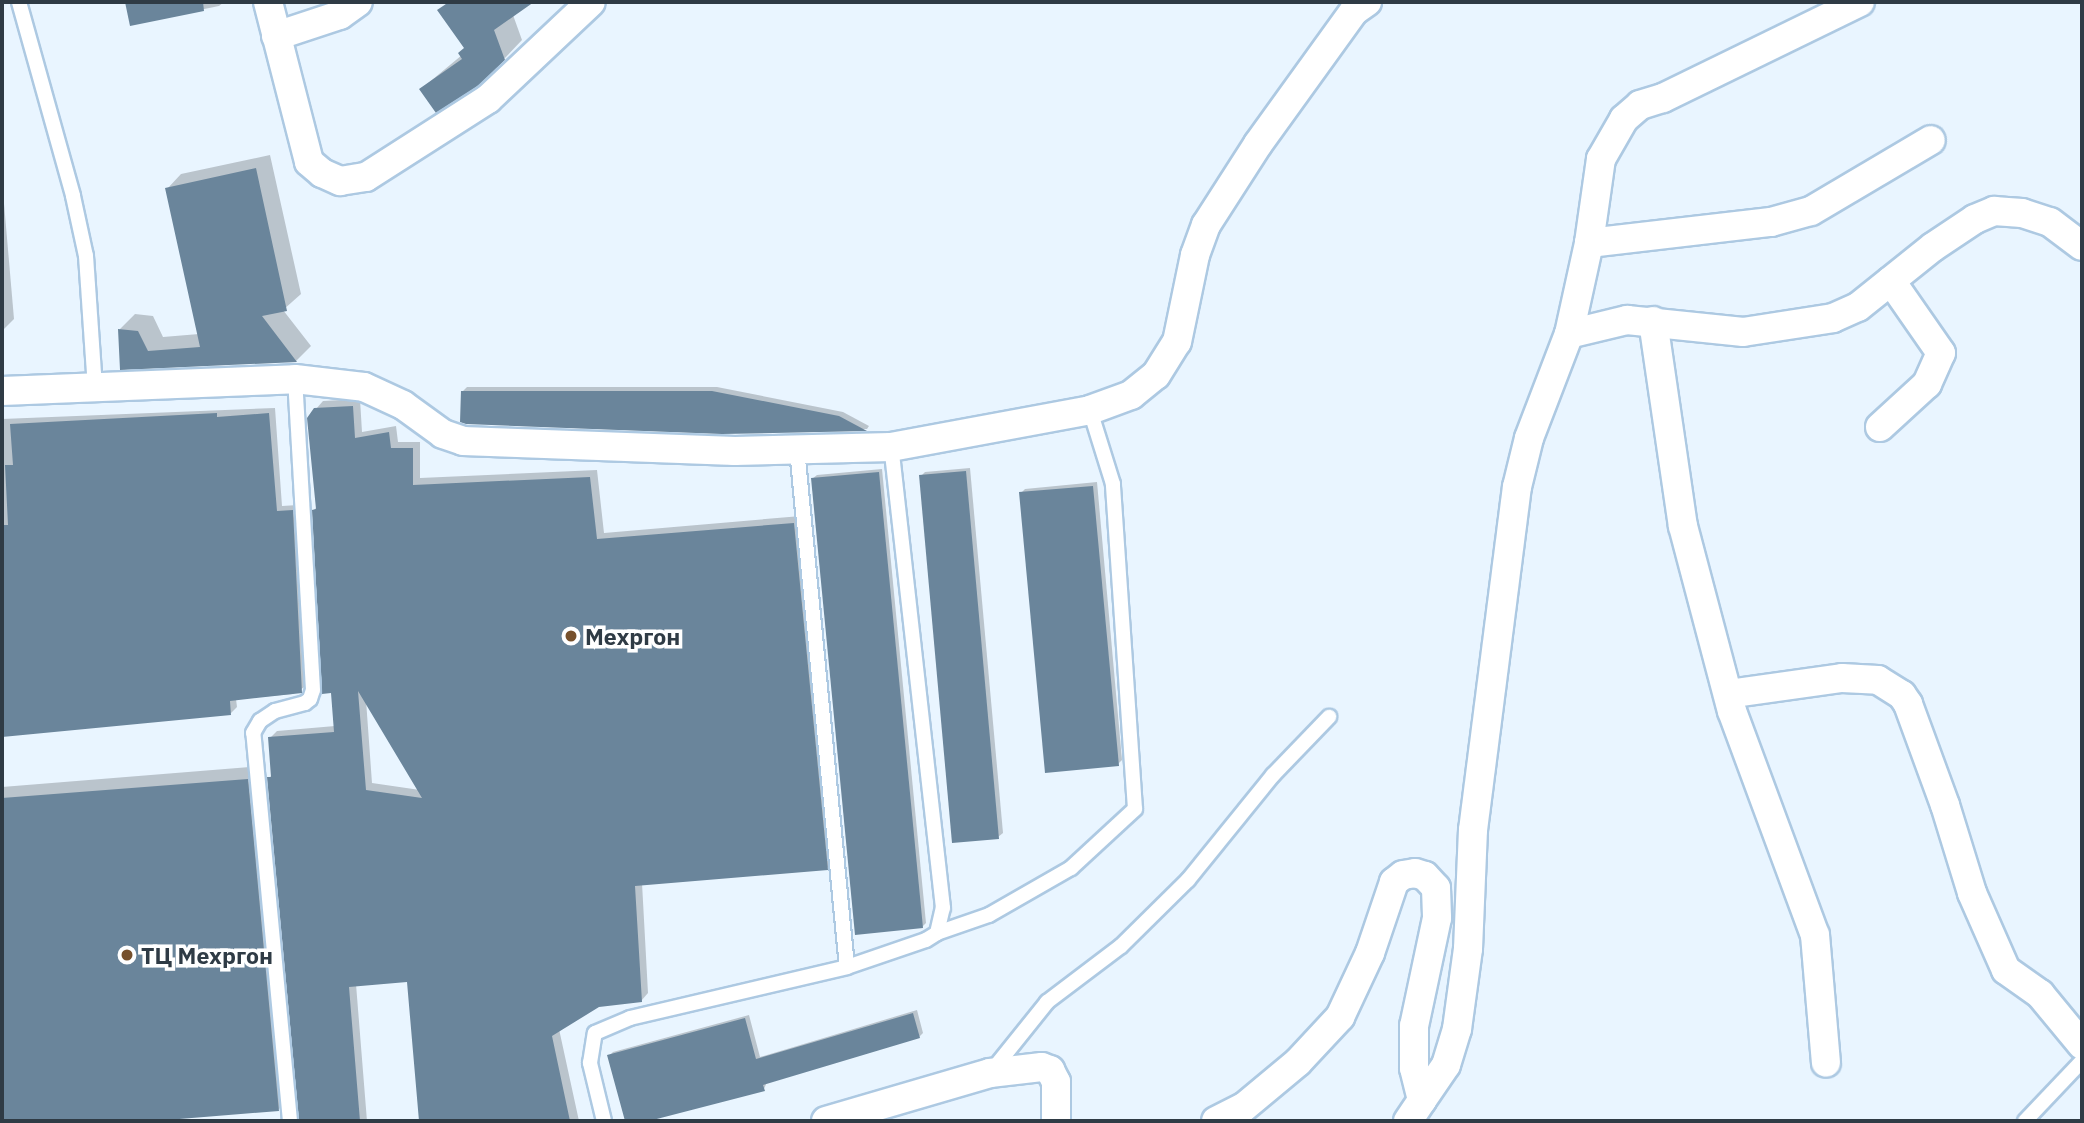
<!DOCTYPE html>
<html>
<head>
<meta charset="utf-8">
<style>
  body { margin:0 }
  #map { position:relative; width:2084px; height:1123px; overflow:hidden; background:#e9f5ff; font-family:"IBM Plex Sans",sans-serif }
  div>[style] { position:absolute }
  .shadow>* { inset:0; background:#0003 }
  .building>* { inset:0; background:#6a859b }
  .roads { filter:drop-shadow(2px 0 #adc9e2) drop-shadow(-2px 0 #adc9e2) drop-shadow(0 2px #adc9e2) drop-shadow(0 -2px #adc9e2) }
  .lane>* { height:14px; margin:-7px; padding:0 7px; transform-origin:7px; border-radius:7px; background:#fff }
  .street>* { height:28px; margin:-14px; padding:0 14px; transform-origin:14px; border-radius:14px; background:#fff }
  .dots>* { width:19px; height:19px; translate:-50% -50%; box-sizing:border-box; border:4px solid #fff; border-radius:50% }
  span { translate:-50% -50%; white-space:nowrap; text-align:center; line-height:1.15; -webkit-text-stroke:7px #fff; paint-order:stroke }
  .poi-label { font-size:23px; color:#2f3b45; font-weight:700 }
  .left { translate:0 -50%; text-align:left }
  .frame { position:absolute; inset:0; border:4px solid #2f3b45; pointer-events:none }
</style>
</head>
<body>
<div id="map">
  <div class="shadow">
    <i style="clip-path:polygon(126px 2px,224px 2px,219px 6px,131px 24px)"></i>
    <i style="clip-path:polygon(448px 2px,531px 2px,513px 15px,522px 40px,504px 59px,421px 89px,462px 55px,466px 48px,440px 10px)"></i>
    <i style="clip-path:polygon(270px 155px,301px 294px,283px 310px,311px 346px,296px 361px,122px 368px,120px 329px,135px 314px,153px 316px,163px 337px,199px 334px,167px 189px,181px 174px)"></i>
    <i style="clip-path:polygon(2px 180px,14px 319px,2px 331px)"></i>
    <i style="clip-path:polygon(467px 387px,717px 387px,843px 412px,869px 426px,867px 429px,747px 432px,463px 391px)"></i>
    <i style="clip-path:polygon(evenodd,360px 399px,362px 432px,396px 426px,398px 442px,420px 442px,420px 478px,597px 470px,604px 533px,801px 516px,834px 861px,827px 868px,642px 883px,648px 993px,641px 1001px,598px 1005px,559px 1029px,579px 1121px,421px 1121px,408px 980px,356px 984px,367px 1121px,301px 1121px,269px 778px,273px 774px,270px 738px,277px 731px,335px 726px,314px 510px,317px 507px,316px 409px,323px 401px,360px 399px,366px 700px,420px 790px,372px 783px,366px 700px)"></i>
    <i style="clip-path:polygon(275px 408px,282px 506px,298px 505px,306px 686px,293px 694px,236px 699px,237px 707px,231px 713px,2px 735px,2px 419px)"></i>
    <i style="clip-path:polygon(970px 468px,1003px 833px,998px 837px,921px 476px,925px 472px)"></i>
    <i style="clip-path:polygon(882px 469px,926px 923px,922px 927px,812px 479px,817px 475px)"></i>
    <i style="clip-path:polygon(1097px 482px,1122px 760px,1118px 764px,1021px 493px,1025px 489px)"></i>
    <i style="clip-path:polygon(261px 766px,292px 1096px,279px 1109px,133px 1121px,2px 1121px,2px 787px)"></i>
    <i style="clip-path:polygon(917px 1010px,923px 1033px,919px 1037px,767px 1082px,764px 1089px,643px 1121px,626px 1121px,609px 1056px,613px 1052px,749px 1015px,760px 1057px)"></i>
  </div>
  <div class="building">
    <i style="clip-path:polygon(125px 2px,203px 2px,204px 11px,130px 26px)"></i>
    <i style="clip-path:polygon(449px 2px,534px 2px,494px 30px,505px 60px,478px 86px,436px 113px,419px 89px,462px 59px,458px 53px,464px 48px,437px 10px)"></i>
    <i style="clip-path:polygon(256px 168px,287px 311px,262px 316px,297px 362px,120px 370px,118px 329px,138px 331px,148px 351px,200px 347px,165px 188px)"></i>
    <i style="clip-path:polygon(461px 391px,712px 391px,839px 416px,867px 431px,722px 434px,466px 424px,460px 422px)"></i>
    <i style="clip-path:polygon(evenodd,353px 406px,355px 438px,389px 432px,391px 448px,413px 448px,413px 485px,590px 477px,597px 539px,794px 523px,828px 870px,635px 886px,642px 1002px,599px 1007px,552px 1036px,570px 1121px,419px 1121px,407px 982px,349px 987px,360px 1121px,299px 1121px,267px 777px,271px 777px,268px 737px,334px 732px,331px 693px,322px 694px,312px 510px,316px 509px,307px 418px,314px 408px,353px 406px,358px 691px,422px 798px,366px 790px,358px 691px)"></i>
    <i style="clip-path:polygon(217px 413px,217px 417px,269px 413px,277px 511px,293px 510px,302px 693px,230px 701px,231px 715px,2px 737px,2px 525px,8px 525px,5px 465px,13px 465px,10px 424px)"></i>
    <i style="clip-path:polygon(966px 471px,999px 839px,952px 843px,919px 475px)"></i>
    <i style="clip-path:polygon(879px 472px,923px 928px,855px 935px,811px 478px)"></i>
    <i style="clip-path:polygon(1093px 486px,1119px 766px,1045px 773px,1019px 492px)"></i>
    <i style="clip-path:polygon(248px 779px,279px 1111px,155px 1121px,2px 1121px,2px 798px)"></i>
    <i style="clip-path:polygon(913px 1013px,920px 1038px,763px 1085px,765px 1091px,649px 1121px,625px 1121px,607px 1055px,745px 1018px,756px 1059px)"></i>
  </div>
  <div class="roads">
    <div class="lane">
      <i style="left:19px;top:2px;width:201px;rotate:74.4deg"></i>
      <i style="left:73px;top:196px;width:61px;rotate:77.8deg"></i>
      <i style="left:86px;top:256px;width:131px;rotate:86.1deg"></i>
      <i style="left:797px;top:449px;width:520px;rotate:84.49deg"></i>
      <i style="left:937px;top:933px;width:55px;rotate:-19.1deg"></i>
      <i style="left:989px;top:915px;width:95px;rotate:-29.8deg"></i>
      <i style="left:1071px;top:868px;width:87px;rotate:-42.7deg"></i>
      <i style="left:1135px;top:809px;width:326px;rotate:-93.9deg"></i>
      <i style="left:1113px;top:484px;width:77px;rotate:-107.3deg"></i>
      <i style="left:991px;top:1072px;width:90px;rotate:-51.3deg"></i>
      <i style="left:1047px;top:1002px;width:93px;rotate:-37.1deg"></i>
      <i style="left:1121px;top:946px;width:94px;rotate:-44.6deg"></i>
      <i style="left:1188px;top:880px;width:135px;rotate:-51deg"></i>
      <i style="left:1273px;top:775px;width:81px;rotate:-46deg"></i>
      <i style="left:290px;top:1121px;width:390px;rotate:-95.4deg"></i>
      <i style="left:253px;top:733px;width:14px;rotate:-60deg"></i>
      <i style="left:260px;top:721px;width:18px;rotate:-34deg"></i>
      <i style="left:275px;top:711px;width:31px;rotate:-15deg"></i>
      <i style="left:305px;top:703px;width:6px;rotate:-39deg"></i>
      <i style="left:310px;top:699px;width:9px;rotate:-72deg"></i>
      <i style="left:313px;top:690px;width:312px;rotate:-93.3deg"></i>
      <i style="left:604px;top:1121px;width:60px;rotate:-103.6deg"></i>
      <i style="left:590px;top:1063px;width:30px;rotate:-81deg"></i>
      <i style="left:595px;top:1033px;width:38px;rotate:-23deg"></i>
      <i style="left:630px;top:1018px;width:223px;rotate:-13.2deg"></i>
      <i style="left:847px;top:967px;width:83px;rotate:-18.9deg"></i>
      <i style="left:926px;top:940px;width:13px;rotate:-32deg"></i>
      <i style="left:937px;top:933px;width:26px;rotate:-77deg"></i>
      <i style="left:943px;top:908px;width:464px;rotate:-96.4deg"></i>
      <i style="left:2025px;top:1121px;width:83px;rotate:-46.5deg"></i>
    </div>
    <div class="street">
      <i style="left:268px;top:2px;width:165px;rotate:75.6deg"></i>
      <i style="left:309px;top:162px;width:17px;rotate:40deg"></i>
      <i style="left:322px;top:173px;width:20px;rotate:24deg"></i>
      <i style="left:340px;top:181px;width:26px;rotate:-9deg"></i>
      <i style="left:366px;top:177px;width:145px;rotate:-32.6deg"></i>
      <i style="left:488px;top:99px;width:141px;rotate:-43.3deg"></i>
      <i style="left:276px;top:36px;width:67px;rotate:-18.2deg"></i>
      <i style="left:340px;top:15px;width:22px;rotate:-36deg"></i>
      <i style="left:1589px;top:243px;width:183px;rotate:-6.6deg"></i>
      <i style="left:1771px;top:222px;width:41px;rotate:-15.4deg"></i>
      <i style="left:1811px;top:211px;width:139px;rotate:-30.6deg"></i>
      <i style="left:1653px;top:321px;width:207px;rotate:81.7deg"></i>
      <i style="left:1683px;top:526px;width:191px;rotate:75.2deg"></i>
      <i style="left:1732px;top:711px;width:239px;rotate:69.7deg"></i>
      <i style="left:1815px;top:935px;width:128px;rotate:85.1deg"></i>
      <i style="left:1569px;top:334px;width:93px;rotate:-77.6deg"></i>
      <i style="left:1589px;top:243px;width:85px;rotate:-81.9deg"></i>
      <i style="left:1601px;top:159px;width:46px;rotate:-60.1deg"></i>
      <i style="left:1624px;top:119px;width:21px;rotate:-41deg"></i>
      <i style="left:1640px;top:105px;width:24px;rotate:-17deg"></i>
      <i style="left:1663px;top:98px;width:219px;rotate:-26deg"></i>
      <i style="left:2px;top:391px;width:293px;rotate:-2.3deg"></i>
      <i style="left:295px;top:379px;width:69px;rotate:6.6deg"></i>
      <i style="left:364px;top:387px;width:43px;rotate:24.8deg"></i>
      <i style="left:403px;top:405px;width:49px;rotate:35.9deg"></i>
      <i style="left:443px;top:434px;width:21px;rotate:19deg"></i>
      <i style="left:463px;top:441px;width:272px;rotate:2.1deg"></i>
      <i style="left:735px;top:451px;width:156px;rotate:-1.5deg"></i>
      <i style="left:891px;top:447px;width:202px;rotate:-10.5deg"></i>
      <i style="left:1090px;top:410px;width:44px;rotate:-20.1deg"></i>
      <i style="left:1131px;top:395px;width:32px;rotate:-39deg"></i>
      <i style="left:1156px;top:375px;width:39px;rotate:-58deg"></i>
      <i style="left:1177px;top:342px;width:89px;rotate:-78.3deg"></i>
      <i style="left:1195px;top:255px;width:32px;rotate:-70deg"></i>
      <i style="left:1206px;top:225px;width:96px;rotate:-57.3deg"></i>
      <i style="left:1258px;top:144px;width:164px;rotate:-54.2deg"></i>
      <i style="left:1354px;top:11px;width:16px;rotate:-35deg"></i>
      <i style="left:1880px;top:427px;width:64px;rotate:-42.5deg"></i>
      <i style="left:1927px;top:384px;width:34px;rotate:-66deg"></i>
      <i style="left:1941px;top:353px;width:88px;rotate:-124.8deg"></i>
      <i style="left:1728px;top:694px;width:115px;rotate:-8deg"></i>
      <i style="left:1842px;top:678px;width:36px;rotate:3deg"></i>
      <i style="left:1878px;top:680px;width:28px;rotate:32deg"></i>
      <i style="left:1902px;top:695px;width:11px;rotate:56deg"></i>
      <i style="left:1908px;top:704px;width:108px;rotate:69.9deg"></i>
      <i style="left:1945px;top:805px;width:92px;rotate:72.9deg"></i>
      <i style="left:1972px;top:893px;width:84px;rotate:66.2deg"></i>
      <i style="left:2006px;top:970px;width:42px;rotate:35.2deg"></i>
      <i style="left:2040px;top:994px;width:66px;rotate:50.5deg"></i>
      <i style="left:826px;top:1121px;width:171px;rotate:-16.3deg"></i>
      <i style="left:990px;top:1073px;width:52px;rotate:-6.6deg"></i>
      <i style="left:1042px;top:1067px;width:9px;rotate:21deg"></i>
      <i style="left:1050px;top:1070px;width:13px;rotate:63deg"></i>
      <i style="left:1056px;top:1082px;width:39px;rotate:90deg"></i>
      <i style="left:1216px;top:1121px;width:31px;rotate:-27deg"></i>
      <i style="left:1244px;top:1107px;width:70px;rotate:-39.8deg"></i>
      <i style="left:1298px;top:1062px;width:62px;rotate:-47deg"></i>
      <i style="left:1340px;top:1017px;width:71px;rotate:-64.9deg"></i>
      <i style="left:1370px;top:953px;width:75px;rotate:-71.3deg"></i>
      <i style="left:1394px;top:882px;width:11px;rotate:-38deg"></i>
      <i style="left:1403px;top:875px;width:12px;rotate:-9deg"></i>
      <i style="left:1415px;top:873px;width:10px;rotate:17deg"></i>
      <i style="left:1425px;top:876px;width:16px;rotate:47deg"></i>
      <i style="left:1436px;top:888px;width:30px;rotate:88deg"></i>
      <i style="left:1437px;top:918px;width:110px;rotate:102deg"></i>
      <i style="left:1414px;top:1026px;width:42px;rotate:90deg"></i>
      <i style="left:1414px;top:1068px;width:33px;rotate:76deg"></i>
      <i style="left:1422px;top:1100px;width:42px;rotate:-55.6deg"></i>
      <i style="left:1446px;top:1065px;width:38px;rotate:-73deg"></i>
      <i style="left:1457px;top:1029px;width:81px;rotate:-82.2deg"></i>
      <i style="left:1468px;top:949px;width:119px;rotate:-87.6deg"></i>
      <i style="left:1473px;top:830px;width:346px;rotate:-82.7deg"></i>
      <i style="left:1517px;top:487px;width:50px;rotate:-76.2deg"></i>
      <i style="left:1529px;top:438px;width:111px;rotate:-69deg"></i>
      <i style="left:1569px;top:334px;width:60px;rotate:-13.6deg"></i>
      <i style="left:1627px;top:320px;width:117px;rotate:5.9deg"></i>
      <i style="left:1743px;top:332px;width:91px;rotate:-8.8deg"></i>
      <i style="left:1833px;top:318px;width:27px;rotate:-24deg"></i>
      <i style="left:1858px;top:307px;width:96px;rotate:-38.7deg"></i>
      <i style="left:1933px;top:247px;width:50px;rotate:-33.7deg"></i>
      <i style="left:1975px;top:219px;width:21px;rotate:-23deg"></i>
      <i style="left:1994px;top:211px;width:28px;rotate:4deg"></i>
      <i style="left:2022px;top:213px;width:29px;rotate:18deg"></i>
      <i style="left:2050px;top:222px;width:40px;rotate:37deg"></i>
      <i style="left:1408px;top:1121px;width:25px;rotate:-56deg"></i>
    </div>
  </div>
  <div class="dots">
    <i style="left:571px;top:636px;background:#76502c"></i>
    <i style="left:127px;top:955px;background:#76502c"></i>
  </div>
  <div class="poi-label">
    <span class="left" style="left:585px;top:636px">Мехргон</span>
    <span class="left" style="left:141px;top:955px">ТЦ Мехргон</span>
  </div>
  <div class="frame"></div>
</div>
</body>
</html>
